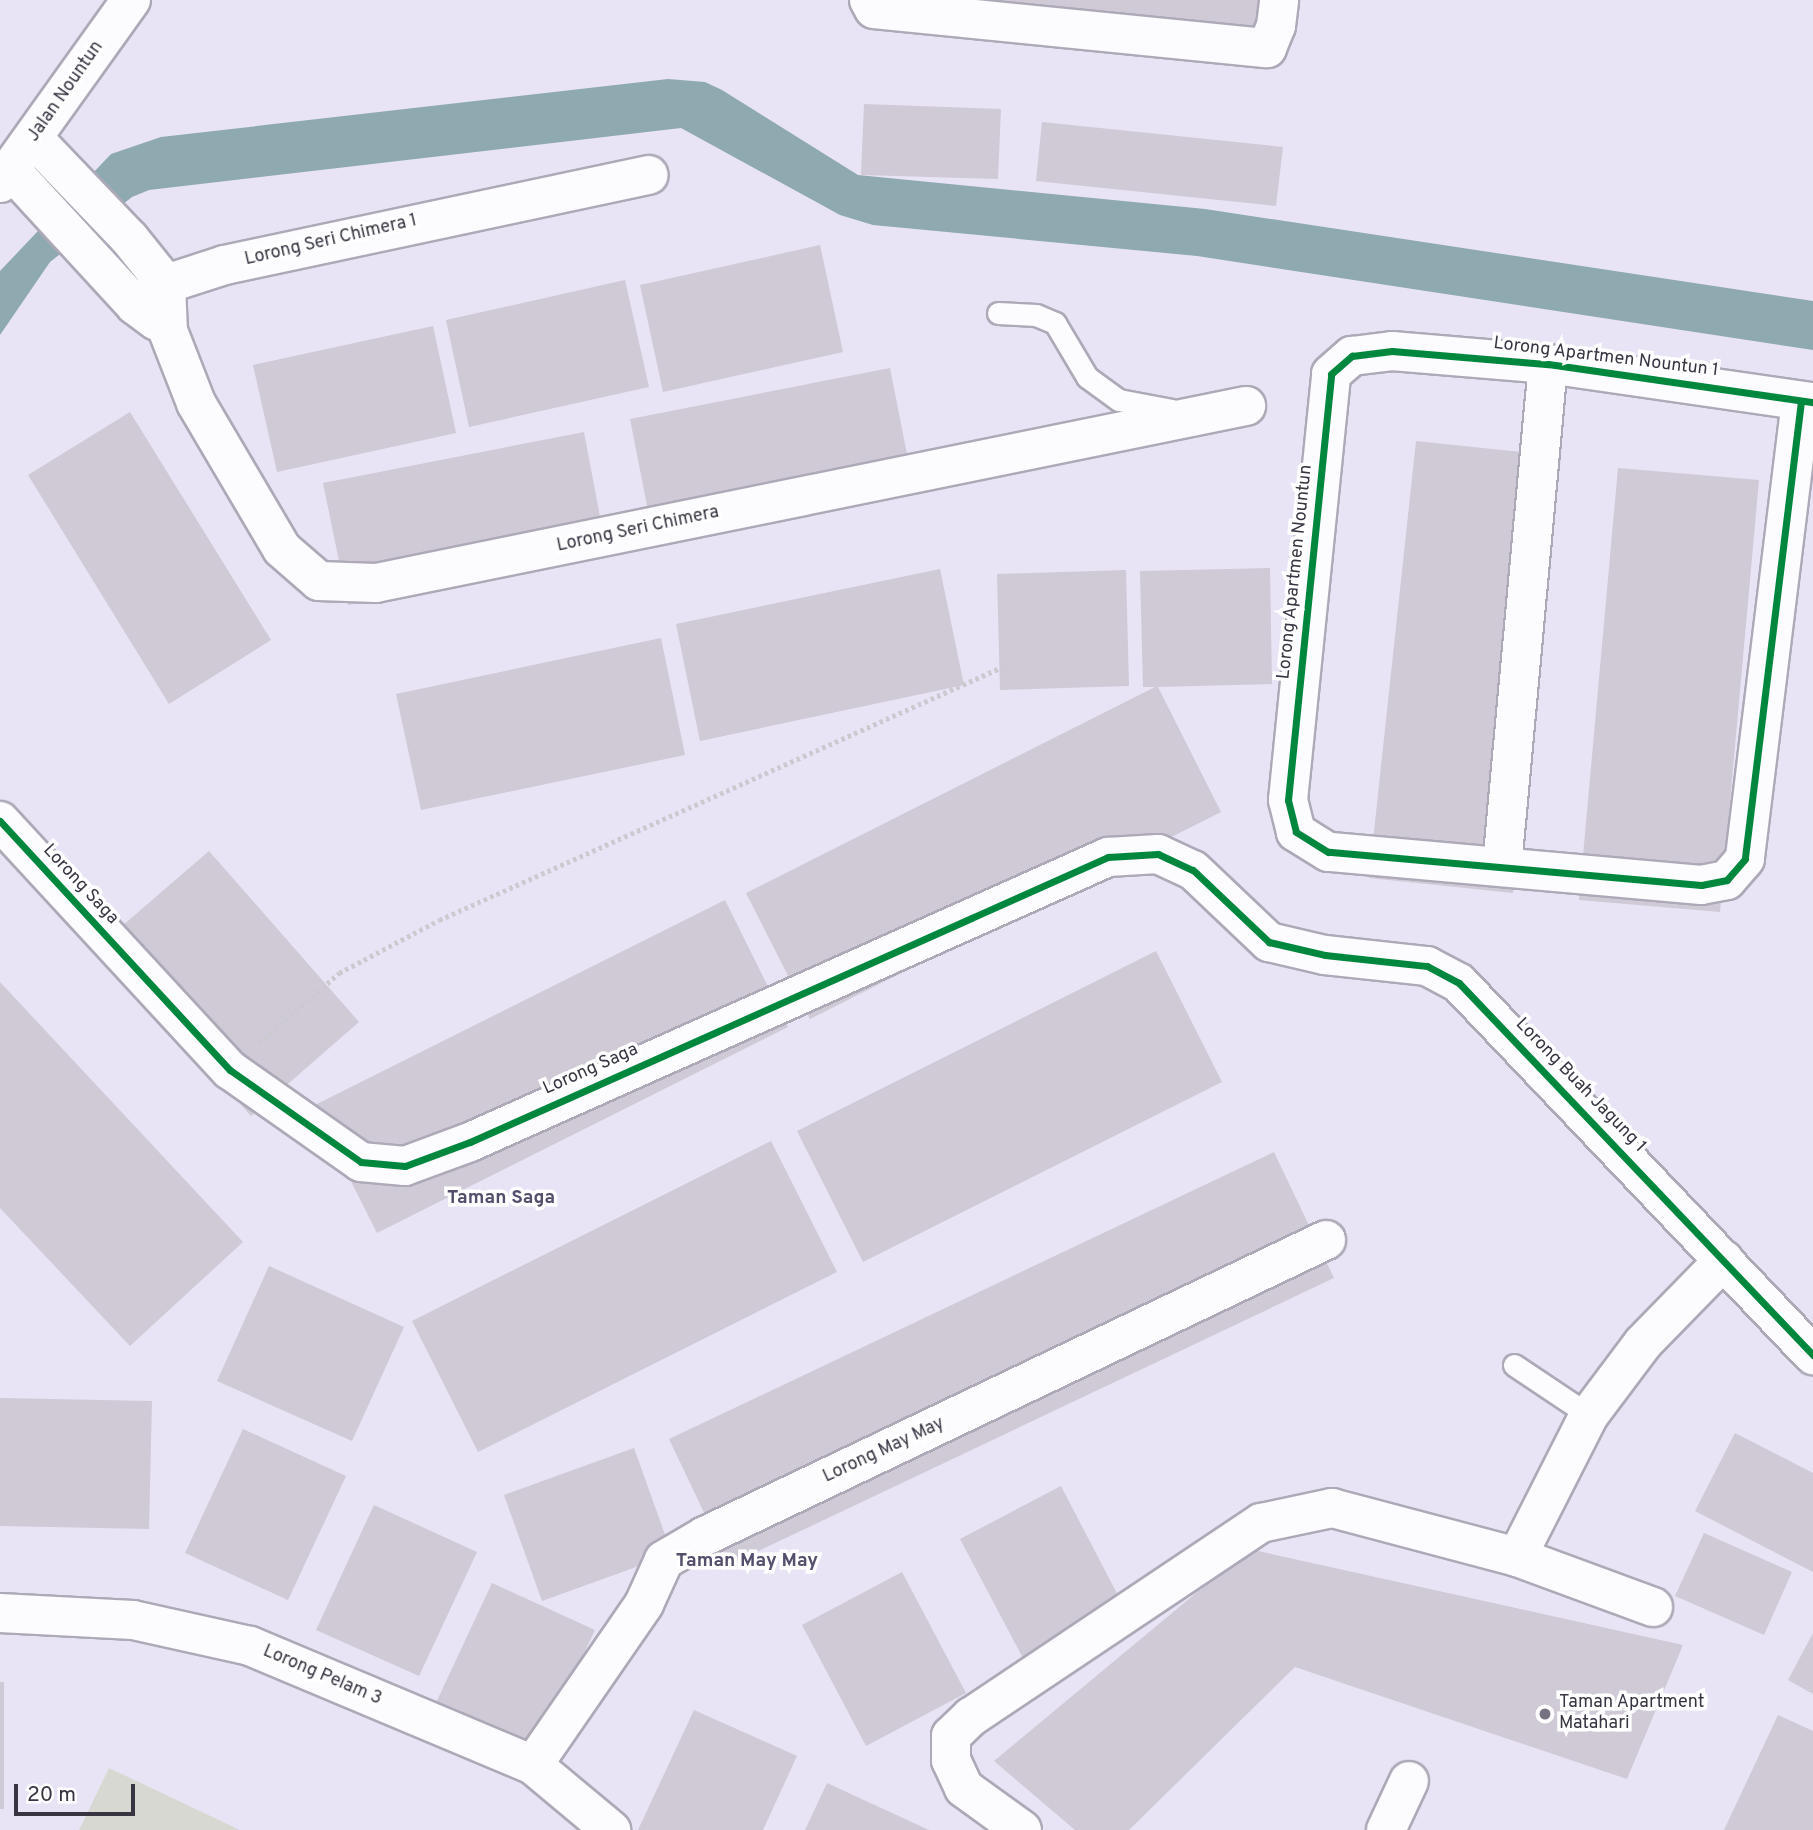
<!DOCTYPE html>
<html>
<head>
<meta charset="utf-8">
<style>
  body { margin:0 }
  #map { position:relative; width:1813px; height:1830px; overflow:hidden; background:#e8e4f5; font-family:Overpass,sans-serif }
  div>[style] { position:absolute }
  .green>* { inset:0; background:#d8d8d2 }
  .water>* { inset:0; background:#8ea9b0 }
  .building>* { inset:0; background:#d0c9d6 }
  .path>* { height:4.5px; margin-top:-2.25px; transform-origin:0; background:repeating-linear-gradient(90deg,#cccad0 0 3.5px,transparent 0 7px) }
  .roads { filter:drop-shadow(2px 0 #ada9b7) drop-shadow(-2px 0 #ada9b7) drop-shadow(0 2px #ada9b7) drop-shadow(0 -2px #ada9b7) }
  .service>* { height:21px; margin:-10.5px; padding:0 10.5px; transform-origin:10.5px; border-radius:10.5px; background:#fcfbfe }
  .minor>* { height:38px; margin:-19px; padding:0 19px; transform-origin:19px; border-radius:19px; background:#fcfbfe }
  .tertiary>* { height:38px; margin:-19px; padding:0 19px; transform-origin:19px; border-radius:19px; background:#fcfbfe }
  .cycleway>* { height:7px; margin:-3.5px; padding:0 3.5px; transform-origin:3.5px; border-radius:3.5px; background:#00873e }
  .dots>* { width:19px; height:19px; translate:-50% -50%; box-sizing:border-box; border:4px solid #fff; border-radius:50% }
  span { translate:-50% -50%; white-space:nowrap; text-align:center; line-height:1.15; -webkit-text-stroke:7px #fff; paint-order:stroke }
  .street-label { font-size:18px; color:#383442 }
  .poi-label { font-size:18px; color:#383442 }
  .left { translate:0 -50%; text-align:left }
  .neighbourhood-label { font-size:19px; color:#554e6c; font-weight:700 }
  .scale { position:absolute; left:14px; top:1784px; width:121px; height:32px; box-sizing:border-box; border:4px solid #383442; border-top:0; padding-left:9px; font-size:21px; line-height:24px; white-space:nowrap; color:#383442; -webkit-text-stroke:5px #fff; paint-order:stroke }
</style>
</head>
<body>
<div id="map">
  <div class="green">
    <i style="clip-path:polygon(109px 1768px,240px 1830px,79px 1830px)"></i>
  </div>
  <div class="water">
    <i style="clip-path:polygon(668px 79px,705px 82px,722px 90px,858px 175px,1205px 209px,1813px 301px,1813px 350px,1197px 256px,873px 225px,840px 215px,681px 128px,149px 190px,132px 197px,50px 262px,0 335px,0 271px,111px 154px,161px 137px)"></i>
  </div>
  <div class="building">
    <i style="clip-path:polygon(894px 0,1259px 0,1258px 26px,894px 9px)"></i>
    <i style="clip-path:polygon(864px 104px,1001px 109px,998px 179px,861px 175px)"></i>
    <i style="clip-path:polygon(1042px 122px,1283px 147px,1276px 206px,1036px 181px)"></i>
    <i style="clip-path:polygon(820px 245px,843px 352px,663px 392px,640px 285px)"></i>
    <i style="clip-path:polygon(625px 280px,649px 387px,469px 427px,446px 320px)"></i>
    <i style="clip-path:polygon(433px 326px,456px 433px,277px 472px,253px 365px)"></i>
    <i style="clip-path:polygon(890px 368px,914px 490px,654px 541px,630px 419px)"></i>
    <i style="clip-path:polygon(130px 412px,271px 640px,169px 704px,28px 475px)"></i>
    <i style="clip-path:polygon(584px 432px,607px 554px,348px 605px,323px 483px)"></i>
    <i style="clip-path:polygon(1416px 441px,1561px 456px,1513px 893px,1369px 878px)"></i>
    <i style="clip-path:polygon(1618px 468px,1759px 480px,1720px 912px,1579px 900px)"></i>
    <i style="clip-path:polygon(1270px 568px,1272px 684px,1158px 687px,1221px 812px,810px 1019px,746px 893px,1155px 687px,1143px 687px,1140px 571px)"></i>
    <i style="clip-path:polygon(940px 569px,964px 685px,700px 741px,676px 624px)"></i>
    <i style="clip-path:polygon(1126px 570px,1129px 686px,1000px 690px,997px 574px)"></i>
    <i style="clip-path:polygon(661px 638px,685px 755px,421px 810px,396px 694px)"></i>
    <i style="clip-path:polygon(209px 851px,359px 1022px,251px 1116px,100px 945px)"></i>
    <i style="clip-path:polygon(725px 900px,788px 1027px,377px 1233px,313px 1106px)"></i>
    <i style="clip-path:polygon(1156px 951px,1222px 1082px,863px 1262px,797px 1131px)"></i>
    <i style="clip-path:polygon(0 982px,243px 1242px,130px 1346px,0 1208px)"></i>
    <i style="clip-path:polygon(771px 1141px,837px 1272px,478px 1452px,412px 1321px)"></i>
    <i style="clip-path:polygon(1274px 1152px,1334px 1278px,729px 1565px,669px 1439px)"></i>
    <i style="clip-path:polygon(269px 1266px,404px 1327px,352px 1441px,217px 1381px)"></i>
    <i style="clip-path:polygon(0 1398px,152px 1401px,149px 1529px,0 1526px)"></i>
    <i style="clip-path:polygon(243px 1429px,346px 1476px,288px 1600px,185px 1553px)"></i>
    <i style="clip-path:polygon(1735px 1433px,1813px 1473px,1813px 1572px,1695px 1511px)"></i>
    <i style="clip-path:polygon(634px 1448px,672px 1554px,542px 1601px,504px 1495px)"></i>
    <i style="clip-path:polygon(1061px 1486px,1124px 1607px,1024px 1660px,960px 1539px)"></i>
    <i style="clip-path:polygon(374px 1505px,477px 1552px,419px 1676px,316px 1630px)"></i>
    <i style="clip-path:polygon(1704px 1533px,1792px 1572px,1764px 1635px,1675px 1596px)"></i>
    <i style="clip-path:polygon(1249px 1549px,1683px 1645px,1627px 1779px,1295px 1667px,1129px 1830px,1075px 1830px,994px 1761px)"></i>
    <i style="clip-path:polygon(902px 1572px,966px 1693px,866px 1746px,802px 1625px)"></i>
    <i style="clip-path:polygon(492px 1583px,595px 1630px,536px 1754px,434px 1707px)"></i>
    <i style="clip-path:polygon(1813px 1633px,1813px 1694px,1788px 1680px)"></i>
    <i style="clip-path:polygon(0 1682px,4px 1682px,4px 1809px,0 1809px)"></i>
    <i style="clip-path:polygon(694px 1710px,797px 1756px,763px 1830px,638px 1830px)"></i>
    <i style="clip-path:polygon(1778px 1715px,1813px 1731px,1813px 1830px,1724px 1830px)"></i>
    <i style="clip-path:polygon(827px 1783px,929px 1830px,805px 1830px)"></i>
  </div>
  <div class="path">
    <i style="left:258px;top:1043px;width:107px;rotate:-40.8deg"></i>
    <i style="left:339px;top:973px;width:113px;rotate:-27.9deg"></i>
    <i style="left:439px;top:920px;width:625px;rotate:-24.19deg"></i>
  </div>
  <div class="roads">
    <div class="service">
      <i style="left:998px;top:313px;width:38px;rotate:3deg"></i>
      <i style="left:1036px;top:315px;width:21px;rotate:23deg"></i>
      <i style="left:1055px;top:323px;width:63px;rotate:59.3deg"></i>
      <i style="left:1087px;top:377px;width:39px;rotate:36deg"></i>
      <i style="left:1119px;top:400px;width:54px;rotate:10.7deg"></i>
      <i style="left:1514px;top:1365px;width:90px;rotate:33.7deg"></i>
    </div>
    <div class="minor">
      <i style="left:869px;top:0;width:10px;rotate:61deg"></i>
      <i style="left:874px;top:9px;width:395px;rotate:5.7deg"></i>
      <i style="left:1267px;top:48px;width:24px;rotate:-68deg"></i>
      <i style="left:1276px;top:26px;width:26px;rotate:-83deg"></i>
      <i style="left:33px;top:138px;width:139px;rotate:46.2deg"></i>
      <i style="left:129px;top:238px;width:59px;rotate:51.2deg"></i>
      <i style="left:166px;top:284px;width:47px;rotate:87.6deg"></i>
      <i style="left:168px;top:331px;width:77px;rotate:68.7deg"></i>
      <i style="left:196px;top:403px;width:169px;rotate:59.5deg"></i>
      <i style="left:282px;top:549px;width:49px;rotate:40.9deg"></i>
      <i style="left:319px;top:581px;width:57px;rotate:2deg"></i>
      <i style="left:376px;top:583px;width:888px;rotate:-11.5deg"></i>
      <i style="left:10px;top:169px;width:185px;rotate:47.4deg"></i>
      <i style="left:135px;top:305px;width:26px;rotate:37deg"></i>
      <i style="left:135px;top:305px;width:37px;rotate:-34deg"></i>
      <i style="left:166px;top:284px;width:62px;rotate:-17.9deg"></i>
      <i style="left:225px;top:265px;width:433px;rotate:-12deg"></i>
      <i style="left:1801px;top:401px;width:461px;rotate:97deg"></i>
      <i style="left:1745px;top:859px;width:28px;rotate:131deg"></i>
      <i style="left:1727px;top:880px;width:26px;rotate:169deg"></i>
      <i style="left:1701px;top:885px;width:374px;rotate:-174.9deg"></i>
      <i style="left:1328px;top:852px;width:38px;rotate:-148deg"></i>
      <i style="left:1296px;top:832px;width:33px;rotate:-104deg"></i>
      <i style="left:1288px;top:800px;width:428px;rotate:-84.2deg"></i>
      <i style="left:1331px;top:374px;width:28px;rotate:-41deg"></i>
      <i style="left:1352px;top:356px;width:40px;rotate:-7.1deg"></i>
      <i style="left:1392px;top:351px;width:157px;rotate:4.8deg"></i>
      <i style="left:1548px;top:364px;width:268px;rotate:8.2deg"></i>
      <i style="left:0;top:821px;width:339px;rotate:47.3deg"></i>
      <i style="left:230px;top:1070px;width:160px;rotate:35.1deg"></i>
      <i style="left:361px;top:1162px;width:44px;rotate:5.2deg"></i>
      <i style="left:405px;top:1166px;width:69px;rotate:-20.3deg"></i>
      <i style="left:470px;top:1142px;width:699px;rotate:-24.07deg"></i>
      <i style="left:1108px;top:857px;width:50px;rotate:-3.4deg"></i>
      <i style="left:1158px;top:854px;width:38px;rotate:25deg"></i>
      <i style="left:1193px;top:870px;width:105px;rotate:43.5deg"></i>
      <i style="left:1269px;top:942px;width:57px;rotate:13.1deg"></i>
      <i style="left:1325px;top:955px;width:103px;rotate:6.2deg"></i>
      <i style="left:1427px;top:966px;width:36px;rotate:28deg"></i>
      <i style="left:1459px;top:983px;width:514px;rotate:46.42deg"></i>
      <i style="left:1502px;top:866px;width:504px;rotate:-84.76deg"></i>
      <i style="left:1517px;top:1557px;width:159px;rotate:-63.1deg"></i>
      <i style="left:1589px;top:1415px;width:90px;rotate:-53.1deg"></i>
      <i style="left:1643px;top:1343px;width:116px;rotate:-45.7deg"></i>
      <i style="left:0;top:1613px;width:133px;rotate:3deg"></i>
      <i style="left:133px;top:1620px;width:120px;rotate:12.5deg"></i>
      <i style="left:250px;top:1646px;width:307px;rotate:22.8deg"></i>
      <i style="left:533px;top:1765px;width:102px;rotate:39.8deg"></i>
      <i style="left:533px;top:1765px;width:196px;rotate:-55.4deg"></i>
      <i style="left:644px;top:1604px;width:48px;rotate:-65.6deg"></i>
      <i style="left:664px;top:1560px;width:48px;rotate:-30.3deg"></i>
      <i style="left:705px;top:1536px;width:688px;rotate:-25.48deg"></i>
      <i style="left:1022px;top:1830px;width:72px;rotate:-144.1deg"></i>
      <i style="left:964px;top:1788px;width:31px;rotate:-115deg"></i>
      <i style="left:951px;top:1760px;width:24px;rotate:-90deg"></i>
      <i style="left:951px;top:1736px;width:28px;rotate:-44deg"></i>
      <i style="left:971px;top:1717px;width:349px;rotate:-33.8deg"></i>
      <i style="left:1261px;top:1523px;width:73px;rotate:-11.9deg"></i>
      <i style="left:1332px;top:1508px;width:191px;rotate:14.8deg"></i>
      <i style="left:1517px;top:1557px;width:145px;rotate:20.2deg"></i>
      <i style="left:1386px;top:1830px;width:54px;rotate:-64.9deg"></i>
    </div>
    <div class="tertiary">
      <i style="left:0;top:183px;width:225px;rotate:-54.4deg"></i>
    </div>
  </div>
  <div class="cycleway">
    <i style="left:1801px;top:401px;width:461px;rotate:97deg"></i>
    <i style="left:1745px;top:859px;width:28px;rotate:131deg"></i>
    <i style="left:1727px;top:880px;width:26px;rotate:169deg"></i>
    <i style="left:1701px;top:885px;width:374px;rotate:-174.9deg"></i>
    <i style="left:1328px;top:852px;width:38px;rotate:-148deg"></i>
    <i style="left:1296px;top:832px;width:33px;rotate:-104deg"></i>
    <i style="left:1288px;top:800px;width:428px;rotate:-84.2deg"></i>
    <i style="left:1331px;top:374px;width:28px;rotate:-41deg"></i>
    <i style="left:1352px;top:356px;width:40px;rotate:-7.1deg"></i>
    <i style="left:1392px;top:351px;width:157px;rotate:4.8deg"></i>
    <i style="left:1548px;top:364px;width:268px;rotate:8.2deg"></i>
    <i style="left:0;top:821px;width:339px;rotate:47.3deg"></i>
    <i style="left:230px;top:1070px;width:160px;rotate:35.1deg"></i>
    <i style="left:361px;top:1162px;width:44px;rotate:5.2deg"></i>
    <i style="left:405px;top:1166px;width:69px;rotate:-20.3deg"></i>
    <i style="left:470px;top:1142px;width:699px;rotate:-24.07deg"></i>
    <i style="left:1108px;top:857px;width:50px;rotate:-3.4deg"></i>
    <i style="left:1158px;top:854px;width:38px;rotate:25deg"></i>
    <i style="left:1193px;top:870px;width:105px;rotate:43.5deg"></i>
    <i style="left:1269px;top:942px;width:57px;rotate:13.1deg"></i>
    <i style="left:1325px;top:955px;width:103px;rotate:6.2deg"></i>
    <i style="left:1427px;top:966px;width:36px;rotate:28deg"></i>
    <i style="left:1459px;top:983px;width:514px;rotate:46.42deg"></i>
  </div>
  <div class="dots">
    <i style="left:1545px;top:1714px;background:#767281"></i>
  </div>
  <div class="street-label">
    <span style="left:66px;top:92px;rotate:-55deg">Jalan Nountun</span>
    <span style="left:331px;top:241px;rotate:-13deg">Lorong Seri Chimera 1</span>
    <span style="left:1606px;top:358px;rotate:7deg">Lorong Apartmen Nountun 1</span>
    <span style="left:638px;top:530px;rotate:-12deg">Lorong Seri Chimera</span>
    <span style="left:1296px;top:572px;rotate:-84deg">Lorong Apartmen Nountun</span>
    <span style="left:80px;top:885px;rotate:47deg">Lorong Saga</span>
    <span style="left:591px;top:1070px;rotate:-24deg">Lorong Saga</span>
    <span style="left:1580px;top:1086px;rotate:46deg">Lorong Buah Jagung 1</span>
    <span style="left:884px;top:1451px;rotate:-25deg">Lorong May May</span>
    <span style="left:322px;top:1676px;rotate:23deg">Lorong Pelam 3</span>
  </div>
  <div class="poi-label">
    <span class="left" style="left:1559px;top:1714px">Taman Apartment<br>Matahari</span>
  </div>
  <div class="neighbourhood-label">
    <span style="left:501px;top:1199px">Taman Saga</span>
    <span style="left:747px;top:1562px">Taman May May</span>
  </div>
  <div class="scale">20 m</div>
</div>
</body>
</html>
